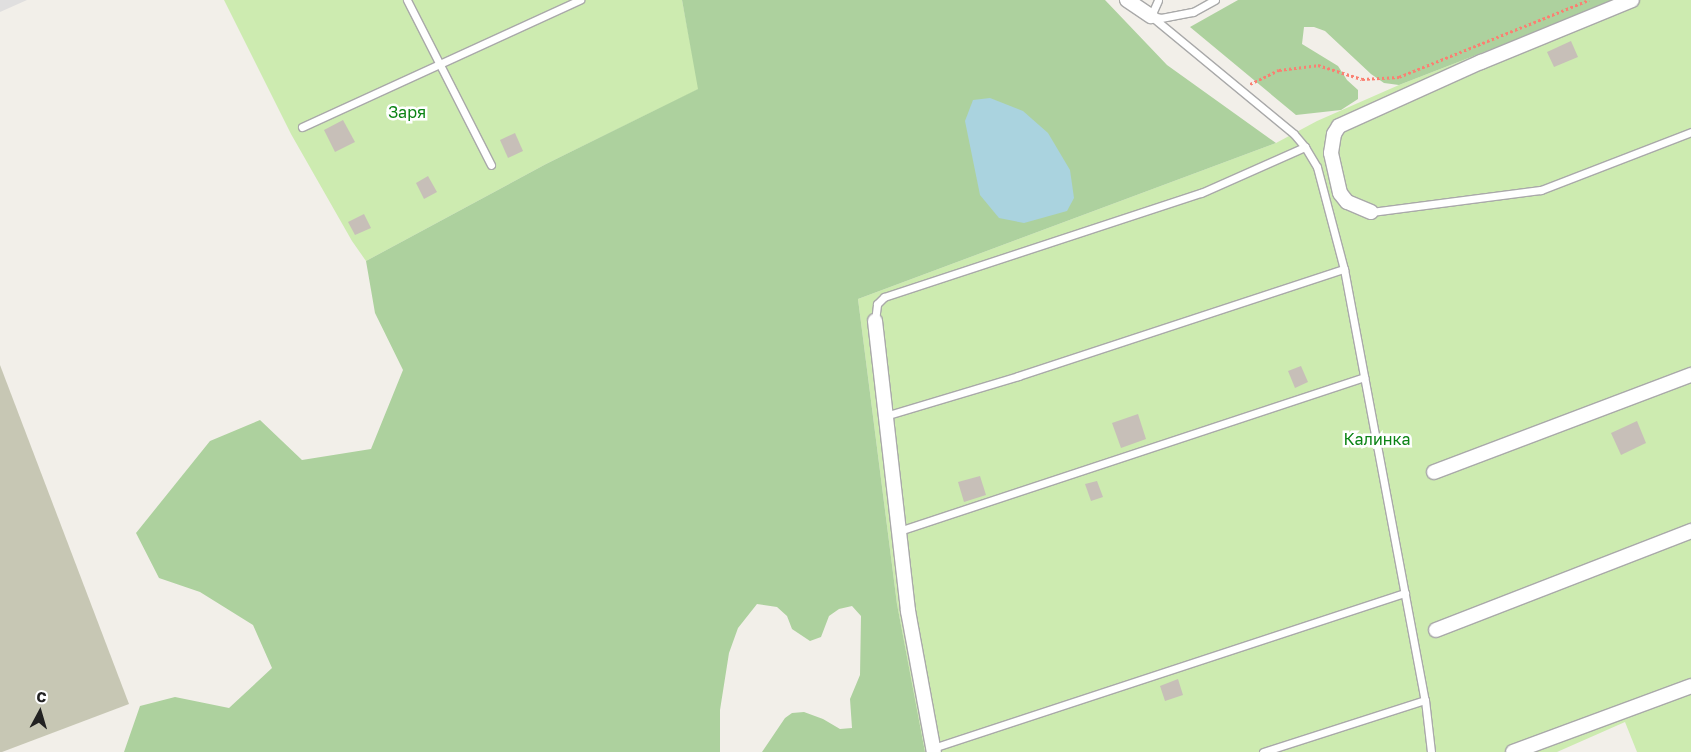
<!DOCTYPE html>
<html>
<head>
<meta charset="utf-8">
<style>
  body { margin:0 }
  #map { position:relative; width:1691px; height:752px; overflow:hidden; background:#f2efe9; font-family:"Golos Text",sans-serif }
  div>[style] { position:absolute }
  .residential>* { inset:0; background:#e0dfdf }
  .construction>* { inset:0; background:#c7c7b4 }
  .grass>* { inset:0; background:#cdebb0 }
  .forest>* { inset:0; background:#add19e }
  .water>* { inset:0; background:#aad3df }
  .building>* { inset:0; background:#c7bfb8 }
  .path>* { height:2.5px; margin-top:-1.25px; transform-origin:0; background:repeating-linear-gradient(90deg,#fa8072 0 2.5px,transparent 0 5px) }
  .roads { filter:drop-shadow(1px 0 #a9a9a9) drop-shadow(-1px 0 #a9a9a9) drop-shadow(0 1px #a9a9a9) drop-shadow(0 -1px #a9a9a9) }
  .lane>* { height:7px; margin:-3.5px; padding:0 3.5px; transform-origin:3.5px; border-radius:3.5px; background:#fff }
  .street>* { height:14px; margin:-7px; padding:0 7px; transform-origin:7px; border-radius:7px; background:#fff }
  span { translate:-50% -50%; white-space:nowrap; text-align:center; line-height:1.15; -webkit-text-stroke:5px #fff; paint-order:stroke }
  .park-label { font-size:16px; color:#0c8416 }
  .north { position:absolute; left:15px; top:687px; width:50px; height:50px; -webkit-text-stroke:4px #fff; paint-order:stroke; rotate:6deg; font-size:14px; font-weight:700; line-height:20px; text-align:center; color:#222 }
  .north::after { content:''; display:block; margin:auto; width:18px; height:22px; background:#222; clip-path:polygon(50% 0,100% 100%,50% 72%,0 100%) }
</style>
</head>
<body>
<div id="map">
  <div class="residential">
    <i style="clip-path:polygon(0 0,27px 0,0 12px)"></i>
  </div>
  <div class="construction">
    <i style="clip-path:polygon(0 365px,129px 704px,2px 752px,0 752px)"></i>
  </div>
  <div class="grass">
    <i style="clip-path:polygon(224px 0,682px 0,699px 89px,546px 164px,366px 261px,352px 241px,291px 134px)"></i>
    <i style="clip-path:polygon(1618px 0,1691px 0,1691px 752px,1637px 752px,1625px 722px,1557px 752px,925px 752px,897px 604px,858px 299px,1276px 143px,1317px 121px,1399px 85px)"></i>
  </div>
  <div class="forest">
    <i style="clip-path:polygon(682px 0,1105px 0,1167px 65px,1276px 143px,858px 299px,897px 604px,925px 752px,762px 752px,785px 718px,792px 713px,804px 712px,823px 719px,840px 729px,852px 728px,850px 699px,860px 675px,861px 616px,852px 606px,839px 609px,829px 616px,821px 637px,810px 641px,792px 629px,787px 616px,777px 607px,757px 604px,738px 628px,729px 653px,720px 710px,720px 752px,124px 752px,140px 706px,175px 697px,229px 708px,272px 668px,253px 625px,200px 592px,159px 578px,136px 533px,210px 441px,260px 420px,302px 460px,371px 449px,403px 370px,375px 313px,366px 261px,546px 164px,698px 89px)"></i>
    <i style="clip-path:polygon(1238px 0,1618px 0,1399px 85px,1384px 83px,1371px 74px,1325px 31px,1314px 27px,1304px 27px,1302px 44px,1338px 66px,1347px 80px,1358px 90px,1358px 99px,1341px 110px,1296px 115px,1190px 27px)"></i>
  </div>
  <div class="water">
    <i style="clip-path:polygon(990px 98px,1023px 111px,1048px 133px,1070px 170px,1074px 198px,1067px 211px,1024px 223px,999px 218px,980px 195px,965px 121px,973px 100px)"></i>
  </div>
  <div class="building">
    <i style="clip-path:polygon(1571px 41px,1578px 57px,1554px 67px,1547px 52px)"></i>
    <i style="clip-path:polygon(343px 120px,355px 142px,335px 152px,324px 130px)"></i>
    <i style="clip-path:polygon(515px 133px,523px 151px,508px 158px,500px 140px)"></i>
    <i style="clip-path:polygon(428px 176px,437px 192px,424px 199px,416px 183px)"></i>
    <i style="clip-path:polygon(364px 214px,371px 228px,355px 235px,348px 222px)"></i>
    <i style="clip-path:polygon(1301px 366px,1308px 382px,1295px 388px,1288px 371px)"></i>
    <i style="clip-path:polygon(1138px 414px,1146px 439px,1121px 448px,1112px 423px)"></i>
    <i style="clip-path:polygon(1637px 421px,1646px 443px,1621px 455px,1611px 433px)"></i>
    <i style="clip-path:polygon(980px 476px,986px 495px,964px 502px,958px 482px)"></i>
    <i style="clip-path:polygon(1097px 481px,1103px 497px,1091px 501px,1085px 484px)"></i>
    <i style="clip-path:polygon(1178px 679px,1183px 695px,1165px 701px,1160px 686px)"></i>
  </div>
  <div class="path">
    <i style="left:1250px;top:84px;width:32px;rotate:-26deg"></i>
    <i style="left:1279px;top:70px;width:39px;rotate:-7deg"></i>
    <i style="left:1318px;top:65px;width:46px;rotate:17.7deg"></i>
    <i style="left:1362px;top:79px;width:37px;rotate:-3deg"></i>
    <i style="left:1399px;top:77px;width:205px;rotate:-22.1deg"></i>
  </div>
  <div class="roads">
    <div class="lane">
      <i style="left:407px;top:0;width:185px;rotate:63deg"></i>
      <i style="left:1151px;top:16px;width:185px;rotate:39.5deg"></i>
      <i style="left:1294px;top:134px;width:17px;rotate:50deg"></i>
      <i style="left:1305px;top:147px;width:23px;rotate:59deg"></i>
      <i style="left:1317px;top:167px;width:106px;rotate:75.2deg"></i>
      <i style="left:1344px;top:269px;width:439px;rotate:79.4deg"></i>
      <i style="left:1425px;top:700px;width:52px;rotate:83.4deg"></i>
      <i style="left:1151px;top:16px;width:17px;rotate:-66deg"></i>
      <i style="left:1152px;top:16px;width:9px;rotate:13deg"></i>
      <i style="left:1161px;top:18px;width:33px;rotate:-11deg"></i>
      <i style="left:1193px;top:12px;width:25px;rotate:-29deg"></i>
      <i style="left:302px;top:127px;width:306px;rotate:-24.6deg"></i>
      <i style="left:1371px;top:212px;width:171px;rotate:-7.4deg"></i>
      <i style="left:1541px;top:190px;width:161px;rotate:-21.1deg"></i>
      <i style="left:875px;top:321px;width:17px;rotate:-83deg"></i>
      <i style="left:877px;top:304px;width:10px;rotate:-45deg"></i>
      <i style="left:884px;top:297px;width:334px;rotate:-18.2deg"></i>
      <i style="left:1201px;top:193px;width:114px;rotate:-23.9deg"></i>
      <i style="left:885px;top:416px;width:139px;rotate:-16.7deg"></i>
      <i style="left:1018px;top:376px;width:343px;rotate:-18.2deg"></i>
      <i style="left:899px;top:531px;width:490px;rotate:-18.3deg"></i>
      <i style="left:933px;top:748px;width:497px;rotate:-18.2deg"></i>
      <i style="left:1263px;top:752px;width:170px;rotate:-17.8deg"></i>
    </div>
    <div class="street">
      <i style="left:1127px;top:0;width:29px;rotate:34deg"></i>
      <i style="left:1371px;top:212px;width:26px;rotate:-157deg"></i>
      <i style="left:1347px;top:202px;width:11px;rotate:-128deg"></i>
      <i style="left:1340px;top:193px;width:41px;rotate:-102.7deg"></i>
      <i style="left:1331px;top:153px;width:19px;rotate:-81deg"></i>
      <i style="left:1334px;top:134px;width:9px;rotate:-58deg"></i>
      <i style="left:1339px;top:126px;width:156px;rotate:-24.3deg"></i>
      <i style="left:1481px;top:62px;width:163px;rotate:-22.3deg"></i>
      <i style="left:875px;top:321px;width:292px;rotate:83.5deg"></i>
      <i style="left:908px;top:611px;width:143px;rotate:79.6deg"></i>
      <i style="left:1434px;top:472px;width:275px;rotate:-20.7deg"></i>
      <i style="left:1436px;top:630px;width:274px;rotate:-21.2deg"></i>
      <i style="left:1513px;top:752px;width:190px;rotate:-20.3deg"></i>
    </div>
  </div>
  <div class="park-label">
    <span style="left:407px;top:112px">Заря</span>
    <span style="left:1377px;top:439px">Калинка</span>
  </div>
  <div class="north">С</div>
</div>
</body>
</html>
